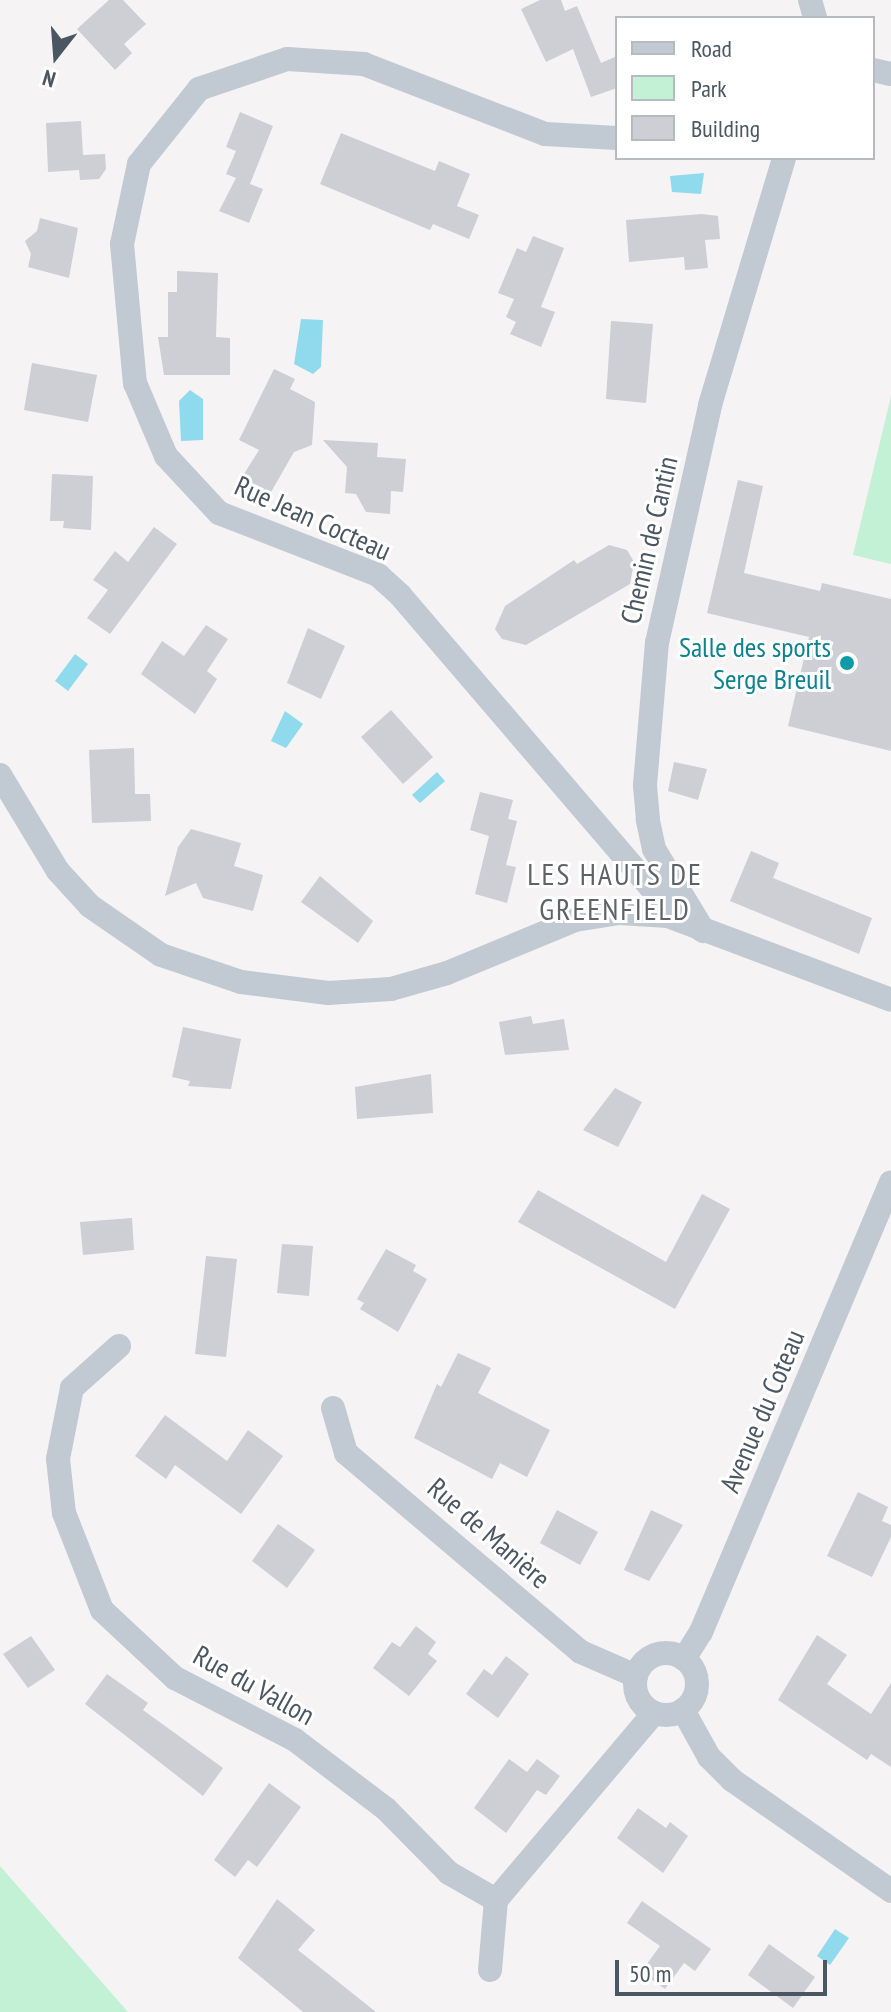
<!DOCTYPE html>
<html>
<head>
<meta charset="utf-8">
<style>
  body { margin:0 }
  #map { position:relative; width:891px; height:2012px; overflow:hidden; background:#f5f3f3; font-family:"PT Sans Narrow",sans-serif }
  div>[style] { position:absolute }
  .green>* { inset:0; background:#c3f1d5 }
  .water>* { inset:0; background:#90daee }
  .building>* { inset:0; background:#cdcfd5 }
  .street>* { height:24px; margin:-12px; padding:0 12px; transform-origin:12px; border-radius:12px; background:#c1cad2 }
  .street>.ring { margin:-12px; padding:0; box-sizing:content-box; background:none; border:24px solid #c1cad2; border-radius:50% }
  .dots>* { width:22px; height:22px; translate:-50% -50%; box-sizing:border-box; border:4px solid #fff; border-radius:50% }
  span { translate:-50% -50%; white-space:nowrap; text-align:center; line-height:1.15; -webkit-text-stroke:6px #fff; paint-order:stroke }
  .street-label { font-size:28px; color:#4a5661 }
  .culture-label { font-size:28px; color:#0d838f }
  .right { translate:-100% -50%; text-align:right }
  .neighbourhood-label { font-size:30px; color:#5f6368; letter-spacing:2px }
  .legend { position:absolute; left:615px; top:16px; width:260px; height:144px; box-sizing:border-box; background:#fff; border:2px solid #b7bbc0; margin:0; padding:10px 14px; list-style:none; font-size:24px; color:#4a5661 }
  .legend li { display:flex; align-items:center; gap:16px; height:40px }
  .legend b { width:40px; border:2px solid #b7bbc0 }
  .north { position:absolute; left:16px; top:16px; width:80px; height:80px; -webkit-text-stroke:6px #fff; paint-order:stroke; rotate:197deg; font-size:22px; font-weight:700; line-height:32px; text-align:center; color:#4a5661 }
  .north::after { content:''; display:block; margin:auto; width:28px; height:36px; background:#4a5661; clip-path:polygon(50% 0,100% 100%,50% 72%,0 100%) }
  .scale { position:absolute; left:615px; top:1960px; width:212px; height:36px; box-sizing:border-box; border:4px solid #4a5661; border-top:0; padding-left:10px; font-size:24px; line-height:28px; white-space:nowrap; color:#4a5661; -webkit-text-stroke:6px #fff; paint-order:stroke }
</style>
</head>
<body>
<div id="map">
  <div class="green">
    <i style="clip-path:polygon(891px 396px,891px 564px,853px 555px)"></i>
    <i style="clip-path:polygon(0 1866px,128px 2012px,129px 2012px,0 2012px)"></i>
  </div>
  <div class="water">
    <i style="clip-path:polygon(704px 173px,701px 194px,672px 192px,670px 176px)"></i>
    <i style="clip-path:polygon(301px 319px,323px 320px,321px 367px,313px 374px,294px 364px)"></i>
    <i style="clip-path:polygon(190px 390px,203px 399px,203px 440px,181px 441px,179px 401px)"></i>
    <i style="clip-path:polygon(75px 654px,88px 664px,68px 691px,55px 681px)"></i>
    <i style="clip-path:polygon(285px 711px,303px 724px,286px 748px,271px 741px)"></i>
    <i style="clip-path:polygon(437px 772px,445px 781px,420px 803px,412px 795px)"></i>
    <i style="clip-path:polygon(835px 1929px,849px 1938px,830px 1965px,817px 1956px)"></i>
  </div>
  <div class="building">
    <i style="clip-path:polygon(109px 0,123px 0,146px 24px,124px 44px,132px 53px,115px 70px,77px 29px)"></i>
    <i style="clip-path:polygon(540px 0,561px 0,565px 11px,577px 6px,601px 63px,617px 56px,617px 88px,591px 97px,573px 49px,546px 62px,521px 9px)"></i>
    <i style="clip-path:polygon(240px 112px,273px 126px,250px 184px,263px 189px,249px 223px,219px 211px,236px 178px,226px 174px,236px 151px,226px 147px)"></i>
    <i style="clip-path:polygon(81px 121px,83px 155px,105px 154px,106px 169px,99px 179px,80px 180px,79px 170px,48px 172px,46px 123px)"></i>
    <i style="clip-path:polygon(341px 133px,435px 171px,439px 161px,470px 174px,457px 206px,479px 215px,469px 239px,433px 224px,430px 230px,320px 184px)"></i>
    <i style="clip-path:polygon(702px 214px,718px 216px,720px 239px,705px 240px,708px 268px,685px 270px,684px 257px,629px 262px,626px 220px)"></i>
    <i style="clip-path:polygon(40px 218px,78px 228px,69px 278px,28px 267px,31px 254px,25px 241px,37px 231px)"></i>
    <i style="clip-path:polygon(533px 236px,564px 248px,541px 307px,555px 312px,541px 347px,510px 334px,516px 322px,506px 317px,514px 299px,498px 293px,517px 248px,526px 252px)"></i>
    <i style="clip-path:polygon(177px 271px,218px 273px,216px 337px,230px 338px,230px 375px,164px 375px,158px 337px,168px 337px,168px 292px,177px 292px)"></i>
    <i style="clip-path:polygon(611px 321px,653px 324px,646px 403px,606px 399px)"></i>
    <i style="clip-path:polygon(32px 363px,97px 375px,88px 422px,24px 410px)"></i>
    <i style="clip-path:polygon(274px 369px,295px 379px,290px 389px,315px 402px,312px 445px,294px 452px,267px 499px,239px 482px,259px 450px,239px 440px)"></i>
    <i style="clip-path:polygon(323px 440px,378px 443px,377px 457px,406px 459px,403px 492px,391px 491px,390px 514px,366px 512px,356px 494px,345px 493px,347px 467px)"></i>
    <i style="clip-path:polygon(52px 474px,93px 476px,91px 530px,63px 528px,64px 521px,50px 521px)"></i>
    <i style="clip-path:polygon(738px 480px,763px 486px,744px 573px,820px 591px,822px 583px,891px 599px,891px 751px,788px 726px,809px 637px,707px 613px)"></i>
    <i style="clip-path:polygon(154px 527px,177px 544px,110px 634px,87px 618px,108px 590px,93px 580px,115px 551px,128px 562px)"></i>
    <i style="clip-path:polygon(609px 545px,627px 550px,634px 562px,630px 584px,526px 645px,502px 639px,495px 629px,505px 606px,574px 560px,577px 564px)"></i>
    <i style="clip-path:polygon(206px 625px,228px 639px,207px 671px,217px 679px,195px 714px,141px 674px,162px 641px,184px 656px)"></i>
    <i style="clip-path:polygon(308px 628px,345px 646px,321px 699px,287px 683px)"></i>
    <i style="clip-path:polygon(391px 710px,433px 757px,403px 784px,361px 737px)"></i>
    <i style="clip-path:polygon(134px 748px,135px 794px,150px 794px,151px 821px,92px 823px,89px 750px)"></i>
    <i style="clip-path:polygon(674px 762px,707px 769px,698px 800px,668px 791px)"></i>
    <i style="clip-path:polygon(480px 792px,513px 800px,508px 819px,517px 821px,506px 865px,516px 867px,507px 903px,475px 894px,489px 836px,470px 830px)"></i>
    <i style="clip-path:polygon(191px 829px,241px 843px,234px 866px,263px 875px,253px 911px,203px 898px,196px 883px,165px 896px,178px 847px)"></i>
    <i style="clip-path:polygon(751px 851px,779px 863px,773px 878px,872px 918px,859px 954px,730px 901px)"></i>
    <i style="clip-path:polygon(320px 876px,373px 921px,358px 943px,301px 902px)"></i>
    <i style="clip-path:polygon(531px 1016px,533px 1024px,564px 1019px,569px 1050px,505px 1055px,499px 1022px)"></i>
    <i style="clip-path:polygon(183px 1027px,241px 1039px,231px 1089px,188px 1086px,190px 1081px,172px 1077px)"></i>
    <i style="clip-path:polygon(431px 1074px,433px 1113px,357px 1119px,355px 1087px)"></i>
    <i style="clip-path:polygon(615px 1088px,642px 1102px,618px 1147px,583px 1130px)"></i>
    <i style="clip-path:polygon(538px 1190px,666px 1262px,702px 1194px,730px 1209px,675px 1309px,518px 1222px)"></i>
    <i style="clip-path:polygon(132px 1218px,134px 1250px,83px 1255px,80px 1222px)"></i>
    <i style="clip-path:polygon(282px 1244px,313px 1246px,309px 1296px,277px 1293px)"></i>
    <i style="clip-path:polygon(386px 1249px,416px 1265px,413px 1271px,427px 1279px,398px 1332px,360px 1309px,364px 1303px,357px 1299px)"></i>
    <i style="clip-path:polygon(206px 1256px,237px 1259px,226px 1357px,195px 1354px)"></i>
    <i style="clip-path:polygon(458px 1353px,491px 1368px,478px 1393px,550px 1430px,527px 1477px,500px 1463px,492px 1479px,414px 1438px,437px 1384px,441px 1387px)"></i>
    <i style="clip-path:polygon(165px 1415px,227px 1461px,248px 1430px,283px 1456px,241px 1514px,175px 1465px,166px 1479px,135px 1456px)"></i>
    <i style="clip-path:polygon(858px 1492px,888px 1507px,882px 1521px,891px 1525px,891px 1537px,872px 1577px,827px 1556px)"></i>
    <i style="clip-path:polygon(557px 1510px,598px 1532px,580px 1565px,540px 1543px)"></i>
    <i style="clip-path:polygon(651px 1510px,683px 1525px,649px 1581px,624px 1570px)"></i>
    <i style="clip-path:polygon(278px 1524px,315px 1550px,287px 1588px,252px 1561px)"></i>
    <i style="clip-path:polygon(416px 1626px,436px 1642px,428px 1654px,437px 1661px,409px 1696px,373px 1668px,392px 1642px,400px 1647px)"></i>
    <i style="clip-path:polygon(817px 1635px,847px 1655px,827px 1684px,871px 1714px,891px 1683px,891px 1767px,871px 1754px,867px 1760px,778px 1700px)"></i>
    <i style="clip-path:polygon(31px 1636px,55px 1670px,28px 1688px,3px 1654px)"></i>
    <i style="clip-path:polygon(506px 1656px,529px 1674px,498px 1718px,466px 1694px,484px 1669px,492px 1675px)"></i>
    <i style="clip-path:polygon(107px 1674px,148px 1703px,143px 1710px,223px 1768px,203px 1796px,85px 1704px)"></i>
    <i style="clip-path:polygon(509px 1759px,527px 1772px,537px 1759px,560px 1776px,546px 1795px,537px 1790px,506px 1833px,474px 1808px)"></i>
    <i style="clip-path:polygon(269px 1783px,301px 1807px,257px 1867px,248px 1860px,235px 1877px,214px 1860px)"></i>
    <i style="clip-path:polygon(638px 1808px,666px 1828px,670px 1822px,688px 1836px,663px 1873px,617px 1838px)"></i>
    <i style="clip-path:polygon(277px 1899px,315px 1930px,298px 1950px,376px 2012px,303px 2012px,238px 1958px)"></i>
    <i style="clip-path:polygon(642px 1901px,711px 1949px,695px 1971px,684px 1963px,665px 1989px,641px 1972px,660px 1946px,627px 1923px)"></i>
    <i style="clip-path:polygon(769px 1944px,815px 1977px,793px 2008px,748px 1975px)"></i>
  </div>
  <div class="street">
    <i style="left:810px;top:0;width:19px;rotate:74deg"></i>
    <i style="left:873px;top:70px;width:18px;rotate:13deg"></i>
    <i style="left:617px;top:138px;width:72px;rotate:-176.8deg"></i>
    <i style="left:545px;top:134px;width:194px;rotate:-158.9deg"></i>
    <i style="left:364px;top:64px;width:77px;rotate:-176.3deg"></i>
    <i style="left:287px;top:59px;width:93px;rotate:161.2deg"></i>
    <i style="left:199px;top:89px;width:96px;rotate:128.7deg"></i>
    <i style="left:139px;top:164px;width:82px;rotate:102deg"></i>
    <i style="left:122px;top:244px;width:140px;rotate:84.7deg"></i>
    <i style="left:135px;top:383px;width:79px;rotate:67deg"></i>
    <i style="left:166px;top:456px;width:78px;rotate:47.1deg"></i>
    <i style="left:219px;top:513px;width:171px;rotate:21.3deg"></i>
    <i style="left:378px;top:575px;width:30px;rotate:42deg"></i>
    <i style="left:400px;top:595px;width:403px;rotate:49.4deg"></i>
    <i style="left:662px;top:901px;width:51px;rotate:36.2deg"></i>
    <i style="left:0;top:775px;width:112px;rotate:58.9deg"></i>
    <i style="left:58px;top:871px;width:47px;rotate:47.6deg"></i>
    <i style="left:90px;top:906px;width:86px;rotate:34.6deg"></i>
    <i style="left:161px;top:955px;width:84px;rotate:18.6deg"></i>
    <i style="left:241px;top:982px;width:88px;rotate:7.2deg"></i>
    <i style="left:328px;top:993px;width:63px;rotate:-3.6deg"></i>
    <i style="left:391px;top:989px;width:58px;rotate:-15.9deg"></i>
    <i style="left:447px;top:973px;width:139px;rotate:-22.5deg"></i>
    <i style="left:575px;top:920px;width:45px;rotate:-9deg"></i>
    <i style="left:619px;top:913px;width:49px;rotate:3.5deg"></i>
    <i style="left:668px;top:916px;width:238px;rotate:20.6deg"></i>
    <i style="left:700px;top:925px;width:89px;rotate:-121.2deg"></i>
    <i style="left:654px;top:849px;width:30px;rotate:-102deg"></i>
    <i style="left:648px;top:820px;width:35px;rotate:-95deg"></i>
    <i style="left:645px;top:785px;width:143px;rotate:-85.2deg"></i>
    <i style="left:657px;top:643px;width:244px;rotate:-77.4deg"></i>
    <i style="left:710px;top:405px;width:258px;rotate:-73.3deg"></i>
    <i style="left:119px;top:1346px;width:63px;rotate:138.2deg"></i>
    <i style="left:72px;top:1388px;width:72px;rotate:101.2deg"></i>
    <i style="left:58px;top:1459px;width:54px;rotate:83.7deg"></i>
    <i style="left:64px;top:1513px;width:104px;rotate:68.6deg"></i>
    <i style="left:102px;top:1610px;width:100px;rotate:43deg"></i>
    <i style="left:175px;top:1678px;width:135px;rotate:27.3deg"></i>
    <i style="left:295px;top:1740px;width:114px;rotate:37.2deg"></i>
    <i style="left:386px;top:1809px;width:90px;rotate:45.5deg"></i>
    <i style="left:449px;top:1873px;width:54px;rotate:29.9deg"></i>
    <i style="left:496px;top:1900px;width:245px;rotate:-49.8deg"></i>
    <i style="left:333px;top:1408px;width:47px;rotate:73.9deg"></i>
    <i style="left:346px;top:1453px;width:308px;rotate:40.3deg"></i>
    <i style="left:581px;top:1652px;width:60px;rotate:23.6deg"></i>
    <i class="ring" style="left:635px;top:1653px;width:38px;height:38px"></i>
    <i style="left:684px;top:1659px;width:32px;rotate:-58deg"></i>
    <i style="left:701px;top:1632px;width:488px;rotate:-67.1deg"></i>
    <i style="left:683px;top:1710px;width:54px;rotate:61deg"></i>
    <i style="left:709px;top:1757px;width:33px;rotate:45deg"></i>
    <i style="left:732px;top:1780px;width:194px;rotate:34.9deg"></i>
    <i style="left:490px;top:1970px;width:70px;rotate:-85.1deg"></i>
  </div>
  <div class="dots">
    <i style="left:847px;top:663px;background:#0f9aa8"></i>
  </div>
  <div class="street-label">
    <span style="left:313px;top:518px;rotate:24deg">Rue Jean Cocteau</span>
    <span style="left:649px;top:540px;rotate:-77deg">Chemin de Cantin</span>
    <span style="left:762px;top:1411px;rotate:-67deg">Avenue du Coteau</span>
    <span style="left:489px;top:1533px;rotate:41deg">Rue de Manière</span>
    <span style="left:254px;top:1685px;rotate:29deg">Rue du Vallon</span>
  </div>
  <div class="culture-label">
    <span class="right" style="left:831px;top:663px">Salle des sports<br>Serge Breuil</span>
  </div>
  <div class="neighbourhood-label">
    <span style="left:615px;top:891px">LES HAUTS DE<br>GREENFIELD</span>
  </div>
  <ul class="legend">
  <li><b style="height:10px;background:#c1cad2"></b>Road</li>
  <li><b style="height:22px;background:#c3f1d5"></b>Park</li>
  <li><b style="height:22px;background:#cdcfd5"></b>Building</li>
  </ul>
  <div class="north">N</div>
  <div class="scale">50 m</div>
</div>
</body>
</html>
